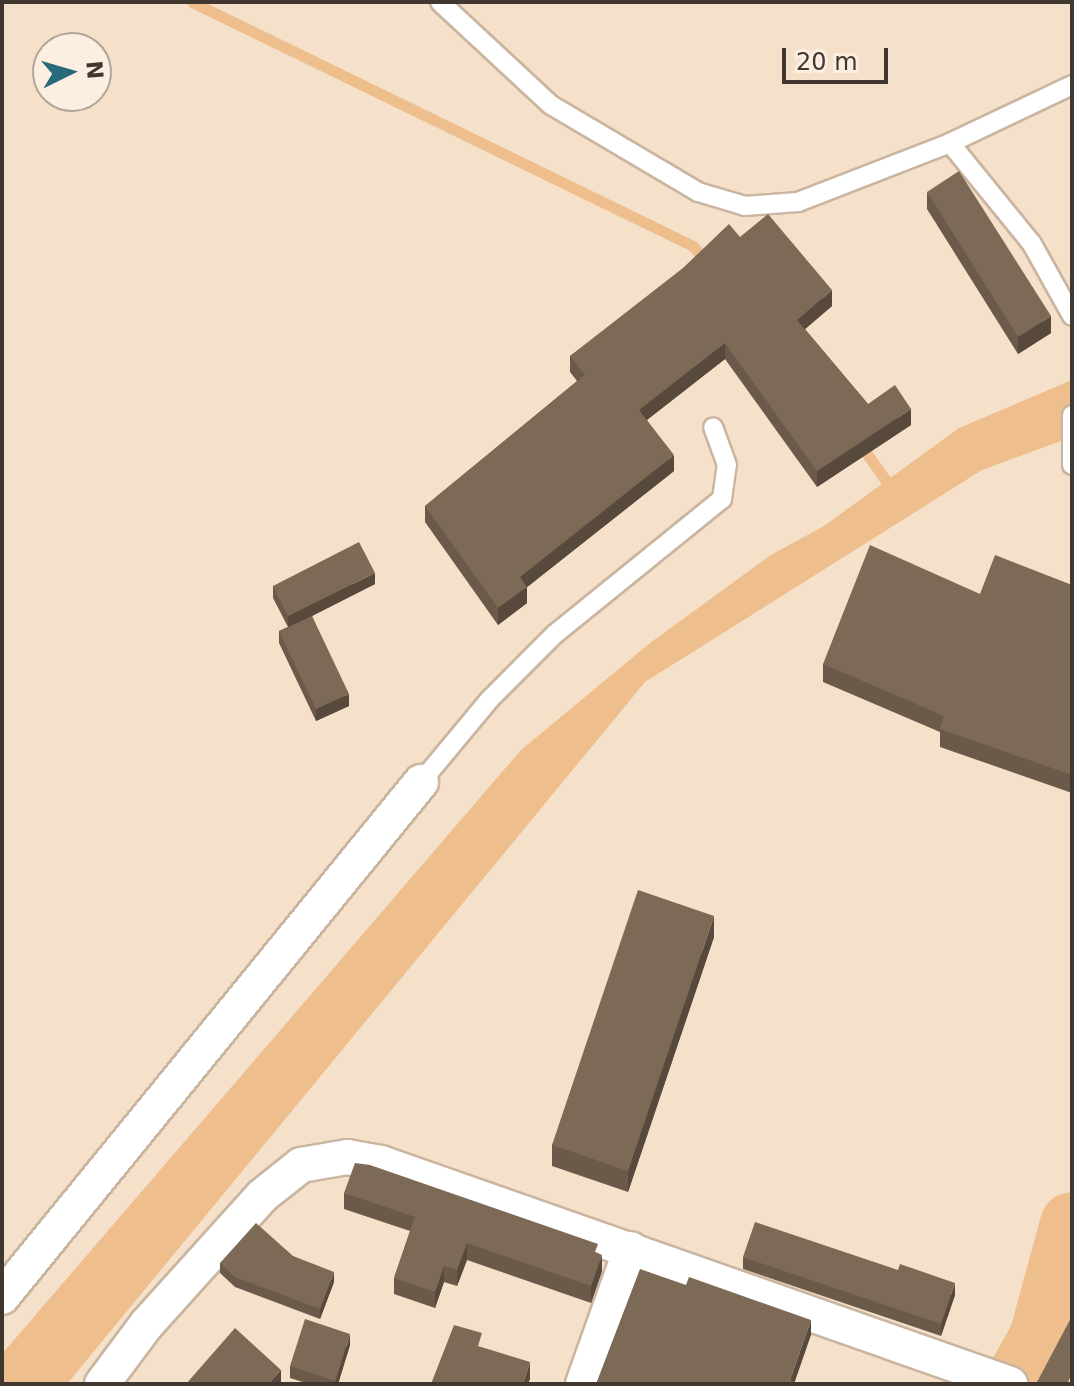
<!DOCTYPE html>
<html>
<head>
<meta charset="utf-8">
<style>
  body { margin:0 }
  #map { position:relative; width:1074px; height:1386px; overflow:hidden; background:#f5e0ca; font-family:"DejaVu Sans",sans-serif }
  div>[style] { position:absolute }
  .water>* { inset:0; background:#eebe8c }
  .stream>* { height:11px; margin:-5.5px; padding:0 5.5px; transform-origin:5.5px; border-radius:5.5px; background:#eebe8c }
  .river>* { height:64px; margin:-32px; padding:0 32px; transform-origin:32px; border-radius:32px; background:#eebe8c }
  .roads { filter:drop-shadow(2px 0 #cab5a0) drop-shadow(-2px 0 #cab5a0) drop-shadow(0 2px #cab5a0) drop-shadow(0 -2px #cab5a0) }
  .service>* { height:18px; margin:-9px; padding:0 9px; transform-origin:9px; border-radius:9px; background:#fff }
  .minor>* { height:34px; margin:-17px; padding:0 17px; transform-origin:17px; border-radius:17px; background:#fff }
  .wall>* { inset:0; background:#6b5a4a }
  .shaded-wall>* { inset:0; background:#574a3c }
  .building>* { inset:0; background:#7c6956 }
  span { translate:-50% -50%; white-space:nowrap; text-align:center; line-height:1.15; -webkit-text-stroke:8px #fcefe2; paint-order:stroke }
  .frame { position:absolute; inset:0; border:4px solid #40382f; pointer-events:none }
  .north { position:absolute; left:32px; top:32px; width:80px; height:80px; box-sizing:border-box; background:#fcefe2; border:2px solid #b1a69a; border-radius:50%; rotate:85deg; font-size:22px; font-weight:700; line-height:32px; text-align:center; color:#40382f }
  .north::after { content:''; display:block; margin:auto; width:28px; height:36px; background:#266a7b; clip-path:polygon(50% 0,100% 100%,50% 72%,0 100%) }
  .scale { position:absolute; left:782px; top:48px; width:106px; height:36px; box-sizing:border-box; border:4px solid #40382f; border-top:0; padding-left:10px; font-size:24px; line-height:28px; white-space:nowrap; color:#40382f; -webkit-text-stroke:6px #fcefe2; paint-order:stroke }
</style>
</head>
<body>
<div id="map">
  <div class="water">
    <i style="clip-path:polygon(1072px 380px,1072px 437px,982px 470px,645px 682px,67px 1384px,2px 1384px,2px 1354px,521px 750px,650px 643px,771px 555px,824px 526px,959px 428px)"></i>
  </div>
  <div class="stream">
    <i style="left:192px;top:2px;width:557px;rotate:25.97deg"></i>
    <i style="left:693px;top:246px;width:23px;rotate:49deg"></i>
    <i style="left:860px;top:444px;width:55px;rotate:54.6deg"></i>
  </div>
  <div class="river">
    <i style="left:1015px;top:1384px;width:53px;rotate:-60.5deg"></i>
    <i style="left:1041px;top:1338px;width:118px;rotate:-74.8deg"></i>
  </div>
  <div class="roads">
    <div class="service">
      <i style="left:440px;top:2px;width:151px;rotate:42.9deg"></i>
      <i style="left:551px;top:105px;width:171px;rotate:30.6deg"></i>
      <i style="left:698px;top:192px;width:49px;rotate:16.6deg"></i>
      <i style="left:745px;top:206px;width:53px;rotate:-4.3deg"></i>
      <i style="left:798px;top:202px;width:163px;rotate:-21.2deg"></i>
      <i style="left:950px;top:143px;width:135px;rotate:-25.4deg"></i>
      <i style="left:950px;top:143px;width:130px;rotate:50.9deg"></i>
      <i style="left:1032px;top:244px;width:82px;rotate:60.9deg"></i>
      <i style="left:1072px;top:415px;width:50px;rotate:90deg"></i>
      <i style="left:421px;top:782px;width:108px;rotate:-50.3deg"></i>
      <i style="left:490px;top:699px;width:92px;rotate:-45deg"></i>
      <i style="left:555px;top:634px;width:215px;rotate:-39deg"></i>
      <i style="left:722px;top:499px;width:34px;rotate:-82deg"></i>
      <i style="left:727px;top:465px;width:40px;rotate:-110.2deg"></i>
    </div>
    <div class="minor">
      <i style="left:2px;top:1297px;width:664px;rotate:-50.87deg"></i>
      <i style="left:102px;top:1384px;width:74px;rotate:-53.3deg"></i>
      <i style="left:146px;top:1325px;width:173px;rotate:-48deg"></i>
      <i style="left:262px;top:1196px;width:50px;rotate:-38.5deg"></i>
      <i style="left:301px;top:1165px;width:47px;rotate:-9.9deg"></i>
      <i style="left:347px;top:1157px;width:35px;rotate:10deg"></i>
      <i style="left:381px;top:1163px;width:667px;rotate:19.36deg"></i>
      <i style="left:583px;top:1384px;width:143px;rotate:-70.4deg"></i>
    </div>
  </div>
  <div class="wall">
    <i style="clip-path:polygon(927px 192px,1051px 333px,1018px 354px,927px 209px)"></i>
    <i style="clip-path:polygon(740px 237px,832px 306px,805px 329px,868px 404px,911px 425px,817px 487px,725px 359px,647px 420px,674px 471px,527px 587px,527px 603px,498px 625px,425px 522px,425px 506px,577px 381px,570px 372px,570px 356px)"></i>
    <i style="clip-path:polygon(375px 584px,312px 616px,349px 706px,316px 721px,279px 643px,279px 631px,288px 627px,273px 598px,273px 586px)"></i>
    <i style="clip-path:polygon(1072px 585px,1072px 793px,940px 747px,940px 732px,823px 682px,823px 664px,980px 594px)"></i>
    <i style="clip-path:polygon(714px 937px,628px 1192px,552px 1166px,552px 1145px)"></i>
    <i style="clip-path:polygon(344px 1193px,598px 1253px,602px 1271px,591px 1303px,467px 1260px,457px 1286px,444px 1282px,435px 1308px,394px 1294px,394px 1278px,410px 1231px,344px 1209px)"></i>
    <i style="clip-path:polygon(293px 1256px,334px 1282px,320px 1319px,235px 1287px,220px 1273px,220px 1263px)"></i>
    <i style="clip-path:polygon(743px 1257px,955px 1295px,941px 1336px,743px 1269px)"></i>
    <i style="clip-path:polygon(350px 1345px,338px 1384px,309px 1384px,290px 1378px,290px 1366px)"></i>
  </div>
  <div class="shaded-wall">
    <i style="clip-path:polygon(832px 290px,832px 306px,797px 336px,797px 320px)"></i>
    <i style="clip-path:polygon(1051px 316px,1051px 333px,1018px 354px,1018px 337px)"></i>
    <i style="clip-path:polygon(725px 343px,725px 359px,639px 426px,639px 410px)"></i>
    <i style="clip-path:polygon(911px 409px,911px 425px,817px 487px,817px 471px)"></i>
    <i style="clip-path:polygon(674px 455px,674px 471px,526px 588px,527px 587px,527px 603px,498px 625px,498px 608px,520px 577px)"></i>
    <i style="clip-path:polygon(375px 573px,375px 584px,288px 628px,288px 616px)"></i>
    <i style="clip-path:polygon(349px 694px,349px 706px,316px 721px,316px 709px)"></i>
    <i style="clip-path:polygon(714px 916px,714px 937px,628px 1192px,628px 1171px)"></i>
    <i style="clip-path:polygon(467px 1243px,467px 1260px,457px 1286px,457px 1270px)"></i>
    <i style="clip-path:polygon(602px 1255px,602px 1271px,591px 1303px,591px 1286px)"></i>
    <i style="clip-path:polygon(444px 1266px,444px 1282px,435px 1308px,435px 1292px)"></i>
    <i style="clip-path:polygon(334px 1272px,334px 1282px,320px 1319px,320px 1309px)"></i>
    <i style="clip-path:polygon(955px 1283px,955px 1295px,941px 1336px,941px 1324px)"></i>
    <i style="clip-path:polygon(811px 1320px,811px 1335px,794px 1384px,790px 1380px)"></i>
    <i style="clip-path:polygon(350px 1334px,350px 1345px,338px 1384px,335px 1384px)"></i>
    <i style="clip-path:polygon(530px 1362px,530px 1379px,528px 1384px,523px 1384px)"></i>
    <i style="clip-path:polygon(281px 1370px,281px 1384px,268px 1384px)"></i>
  </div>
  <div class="building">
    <i style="clip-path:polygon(959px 171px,1051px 316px,1018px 337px,927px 192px)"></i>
    <i style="clip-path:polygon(768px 214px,832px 290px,797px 320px,868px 404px,895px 385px,911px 409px,817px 471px,725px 343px,639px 410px,674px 455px,520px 577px,527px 587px,498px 608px,425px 506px,585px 375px,570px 356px,683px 268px,729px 224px,740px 237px)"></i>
    <i style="clip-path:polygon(359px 542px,375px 573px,288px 616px,273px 586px)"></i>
    <i style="clip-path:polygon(870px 545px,980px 594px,995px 555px,1072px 585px,1072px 775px,940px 729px,944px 716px,823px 664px)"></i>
    <i style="clip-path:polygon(312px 616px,349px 694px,316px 709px,279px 631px)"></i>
    <i style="clip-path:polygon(638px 890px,714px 916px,628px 1171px,552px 1145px)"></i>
    <i style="clip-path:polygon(355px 1163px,370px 1165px,598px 1244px,595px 1252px,602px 1255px,591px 1286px,467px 1243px,457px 1270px,444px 1266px,435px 1292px,394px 1278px,415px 1217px,344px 1193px)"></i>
    <i style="clip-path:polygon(755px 1222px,898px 1270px,900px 1264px,955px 1283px,941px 1324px,743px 1257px)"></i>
    <i style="clip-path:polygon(256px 1223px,293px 1256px,334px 1272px,320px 1309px,235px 1277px,220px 1263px)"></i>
    <i style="clip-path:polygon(640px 1269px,686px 1285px,689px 1277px,811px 1320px,790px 1380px,801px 1384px,596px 1384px)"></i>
    <i style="clip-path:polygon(1072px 1316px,1072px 1374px,1067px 1384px,1036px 1384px)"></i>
    <i style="clip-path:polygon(305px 1319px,350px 1334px,335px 1381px,290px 1366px)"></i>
    <i style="clip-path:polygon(454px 1325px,482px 1333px,478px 1346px,530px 1362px,523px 1384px,431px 1384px)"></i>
    <i style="clip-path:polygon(235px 1328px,281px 1370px,268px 1384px,186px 1384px)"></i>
  </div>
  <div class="frame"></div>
  <div class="north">N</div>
  <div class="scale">20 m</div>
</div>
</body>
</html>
